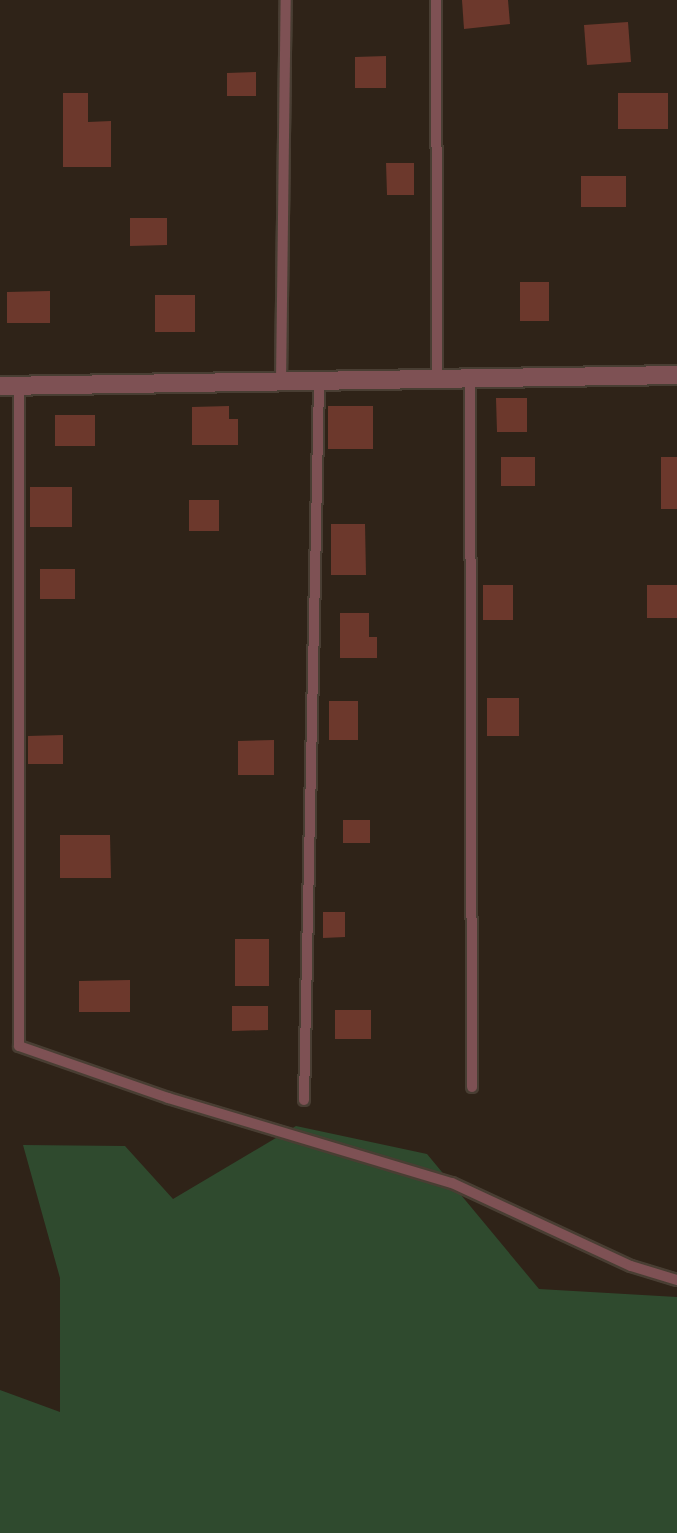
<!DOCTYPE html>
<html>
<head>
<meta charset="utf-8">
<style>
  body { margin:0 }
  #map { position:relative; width:677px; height:1533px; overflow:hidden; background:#2f2318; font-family:"Fira Sans Condensed",sans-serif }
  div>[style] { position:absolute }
  .green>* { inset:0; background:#2f4a2e }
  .building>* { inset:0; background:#6c382c }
  .roads { filter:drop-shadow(2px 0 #493e33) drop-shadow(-2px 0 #493e33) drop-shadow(0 2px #493e33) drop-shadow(0 -2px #493e33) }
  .service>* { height:10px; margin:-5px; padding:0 5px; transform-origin:5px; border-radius:5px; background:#7e5154 }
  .minor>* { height:18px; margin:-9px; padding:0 9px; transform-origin:9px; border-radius:9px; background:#7e5154 }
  span { translate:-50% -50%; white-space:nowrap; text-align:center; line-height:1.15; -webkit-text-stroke:5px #251a0f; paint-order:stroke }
</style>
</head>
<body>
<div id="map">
  <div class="green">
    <i style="clip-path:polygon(296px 1126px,427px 1154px,539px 1289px,677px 1297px,677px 1533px,0 1533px,0 1390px,60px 1412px,60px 1278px,23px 1145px,125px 1146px,173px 1199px)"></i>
  </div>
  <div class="building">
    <i style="clip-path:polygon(462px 0,508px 0,510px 24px,464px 29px)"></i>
    <i style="clip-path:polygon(628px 22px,631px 62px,587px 65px,584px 25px)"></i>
    <i style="clip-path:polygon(386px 56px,386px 88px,355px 88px,355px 57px)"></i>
    <i style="clip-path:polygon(256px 72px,256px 96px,227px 96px,227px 73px)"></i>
    <i style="clip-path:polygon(63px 93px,88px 93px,88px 122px,111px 121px,111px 167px,63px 167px)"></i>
    <i style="clip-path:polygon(618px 93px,668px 93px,668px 129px,618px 129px)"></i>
    <i style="clip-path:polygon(386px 163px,414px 163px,414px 195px,387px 195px)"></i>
    <i style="clip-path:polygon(581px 176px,626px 176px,626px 207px,581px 207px)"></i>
    <i style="clip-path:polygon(130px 218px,167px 218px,167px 245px,130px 246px)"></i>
    <i style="clip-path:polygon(520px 282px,549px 282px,549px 321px,520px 321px)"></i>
    <i style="clip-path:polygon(50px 291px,50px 323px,7px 323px,7px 292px)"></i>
    <i style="clip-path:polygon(155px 295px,195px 295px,195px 332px,155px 332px)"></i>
    <i style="clip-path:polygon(496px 398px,527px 398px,527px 432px,497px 432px)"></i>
    <i style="clip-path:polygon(229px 406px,229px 419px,238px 419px,238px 445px,192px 445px,192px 407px)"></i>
    <i style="clip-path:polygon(328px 406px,373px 406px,373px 449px,328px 449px)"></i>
    <i style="clip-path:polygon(55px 415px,95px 415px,95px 446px,55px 446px)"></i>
    <i style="clip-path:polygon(501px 457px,535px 457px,535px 486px,501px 486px)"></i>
    <i style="clip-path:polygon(661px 457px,677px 457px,677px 509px,661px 509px)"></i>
    <i style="clip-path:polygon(30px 487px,72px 487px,72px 527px,30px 527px)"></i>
    <i style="clip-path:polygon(189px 500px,219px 500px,219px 531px,189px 531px)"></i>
    <i style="clip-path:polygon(331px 524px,365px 524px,366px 575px,331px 575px)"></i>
    <i style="clip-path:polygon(40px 569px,75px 569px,75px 599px,40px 599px)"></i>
    <i style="clip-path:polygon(483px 585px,513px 585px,513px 620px,483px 620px)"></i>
    <i style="clip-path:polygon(647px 585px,677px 585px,677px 618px,647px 618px)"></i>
    <i style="clip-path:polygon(340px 613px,369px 613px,369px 637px,377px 637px,377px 658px,340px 658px)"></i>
    <i style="clip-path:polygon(487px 698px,519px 698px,519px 736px,487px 736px)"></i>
    <i style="clip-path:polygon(329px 701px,358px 701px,358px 740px,329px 740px)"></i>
    <i style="clip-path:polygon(63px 735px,63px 764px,28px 764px,28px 736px)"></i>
    <i style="clip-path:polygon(274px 740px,274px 775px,238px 775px,238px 741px)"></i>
    <i style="clip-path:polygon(343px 820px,370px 820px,370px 843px,343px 843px)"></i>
    <i style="clip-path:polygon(60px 835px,110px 835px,111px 878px,60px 878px)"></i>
    <i style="clip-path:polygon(323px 912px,345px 912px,345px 937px,323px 938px)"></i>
    <i style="clip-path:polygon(235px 939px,269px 939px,269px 986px,235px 986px)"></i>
    <i style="clip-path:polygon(130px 980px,130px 1012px,79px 1012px,79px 981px)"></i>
    <i style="clip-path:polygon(232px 1006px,268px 1006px,268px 1030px,232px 1031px)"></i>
    <i style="clip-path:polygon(335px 1010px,371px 1010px,371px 1039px,335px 1039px)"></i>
  </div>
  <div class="roads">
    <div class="service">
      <i style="left:436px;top:0;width:379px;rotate:89.8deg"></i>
      <i style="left:470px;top:378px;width:709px;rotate:89.84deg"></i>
      <i style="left:281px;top:382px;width:382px;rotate:-89.3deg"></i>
      <i style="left:19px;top:385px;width:661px;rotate:90deg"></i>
      <i style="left:19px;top:1046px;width:158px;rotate:19.2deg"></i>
      <i style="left:168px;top:1098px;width:296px;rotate:16.7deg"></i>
      <i style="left:452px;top:1183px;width:197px;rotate:24.9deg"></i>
      <i style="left:631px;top:1266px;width:48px;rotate:16.9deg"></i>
      <i style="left:304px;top:1100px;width:719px;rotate:-88.8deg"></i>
    </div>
    <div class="minor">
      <i style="left:0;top:386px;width:677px;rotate:-0.93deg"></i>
    </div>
  </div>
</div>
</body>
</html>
